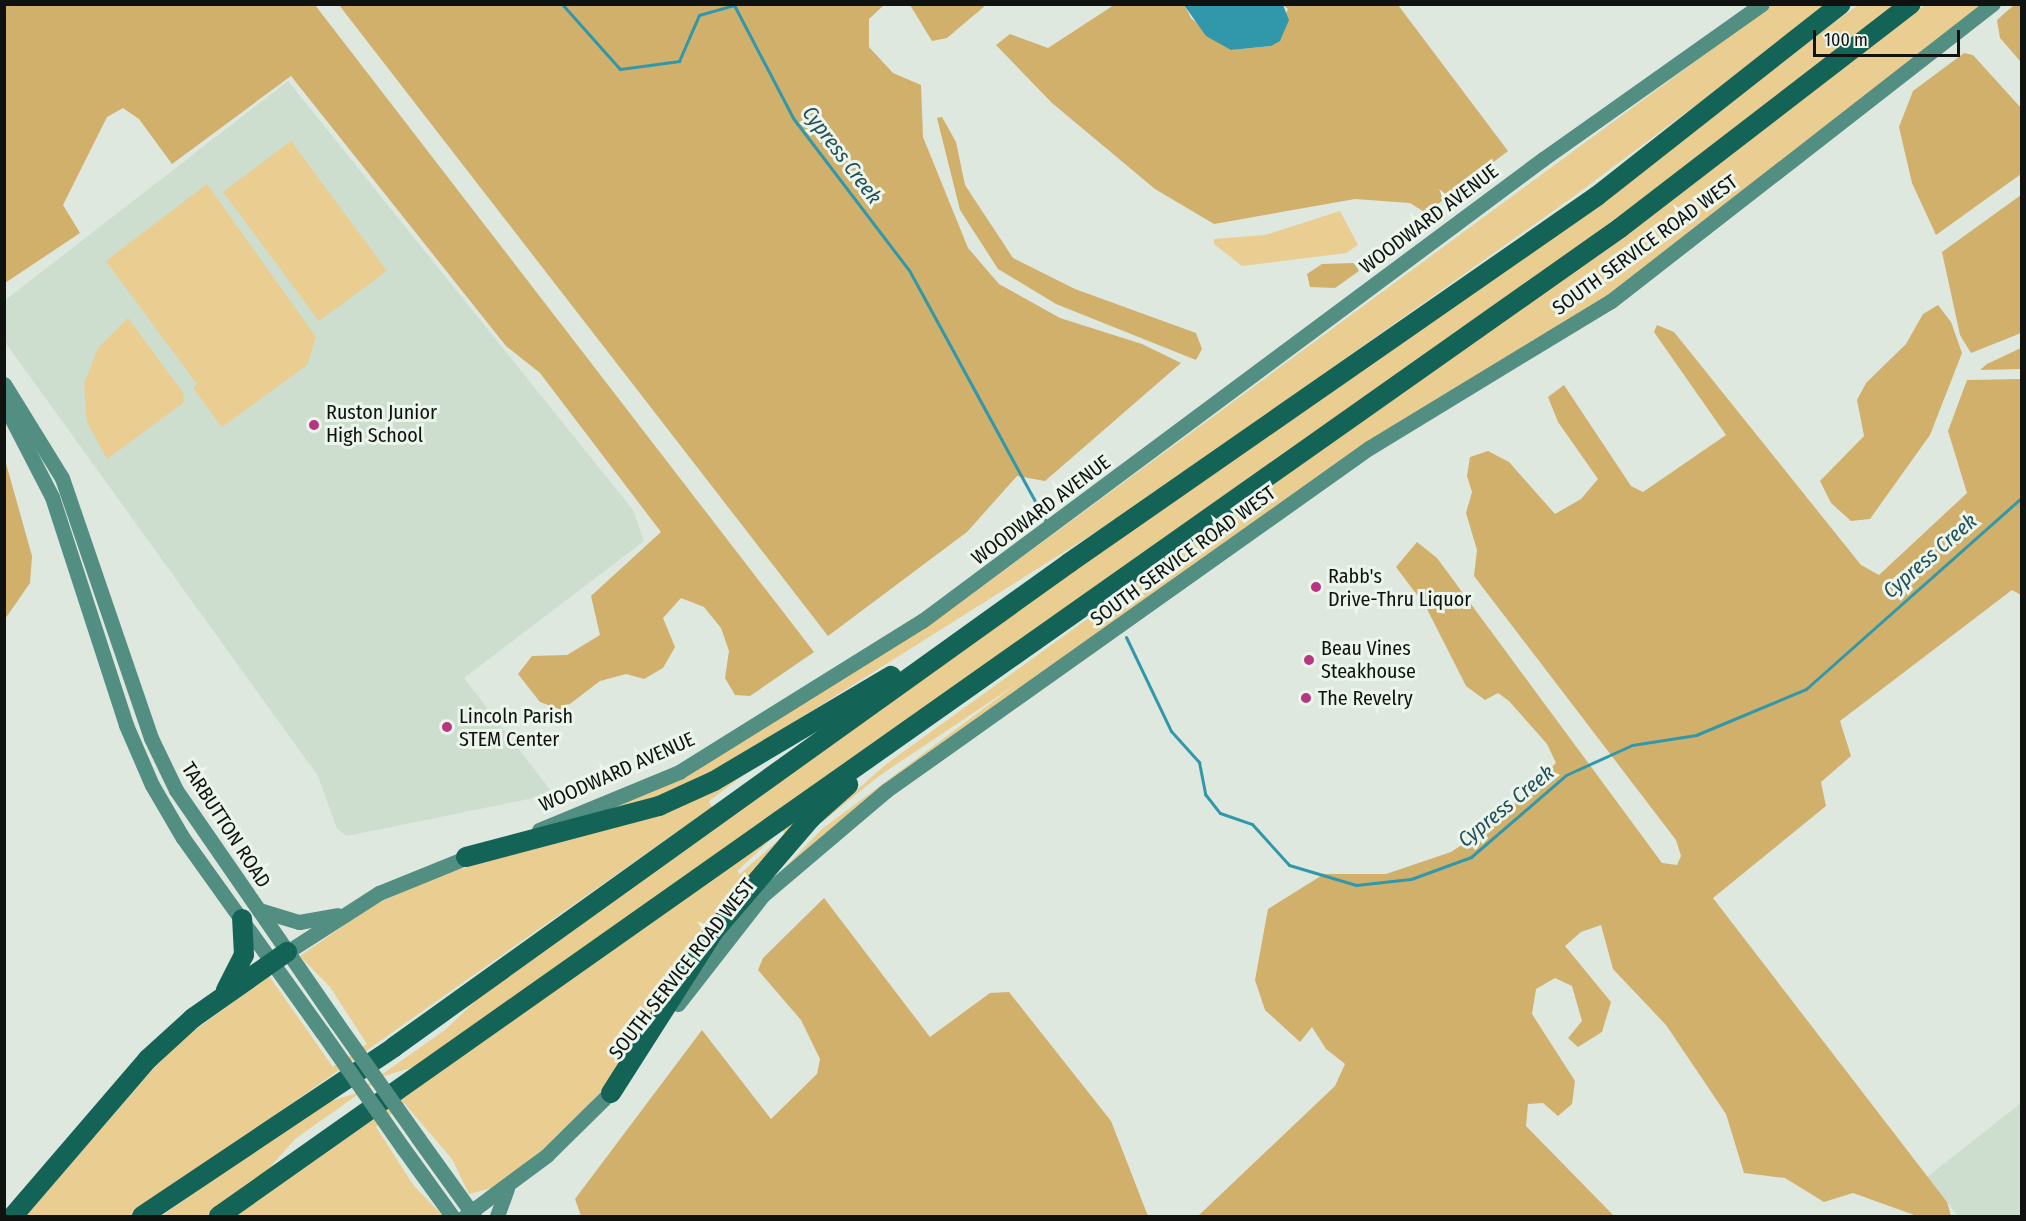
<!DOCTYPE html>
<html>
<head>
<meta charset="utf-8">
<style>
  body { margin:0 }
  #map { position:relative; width:2026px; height:1221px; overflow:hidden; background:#dee8df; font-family:"Fira Sans Condensed",sans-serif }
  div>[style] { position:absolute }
  .built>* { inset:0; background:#cdddce }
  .green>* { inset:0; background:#eacd91 }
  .forest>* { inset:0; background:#d1b06c }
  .water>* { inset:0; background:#3098aa }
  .stream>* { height:3px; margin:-1.5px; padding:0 1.5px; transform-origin:1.5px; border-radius:1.5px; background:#3098aa }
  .secondary>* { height:15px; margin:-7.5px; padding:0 7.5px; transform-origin:7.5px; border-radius:7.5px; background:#538e82 }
  .highway>* { height:20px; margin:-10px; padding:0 10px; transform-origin:10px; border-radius:10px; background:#136357 }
  .secondary-bridge>* { height:15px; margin:-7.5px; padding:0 7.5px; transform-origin:7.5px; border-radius:7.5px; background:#538e82 }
  .dots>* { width:16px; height:16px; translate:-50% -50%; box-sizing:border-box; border:3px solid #ebf5ec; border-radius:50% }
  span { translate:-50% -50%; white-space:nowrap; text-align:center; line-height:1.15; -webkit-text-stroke:6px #ebf5ec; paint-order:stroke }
  .street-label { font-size:20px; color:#0f120f }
  .poi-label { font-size:20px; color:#0f120f }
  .left { translate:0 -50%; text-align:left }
  .water-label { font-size:21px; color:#234f58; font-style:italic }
  .frame { position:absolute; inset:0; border:6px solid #0f120f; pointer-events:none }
  .scale { position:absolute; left:1813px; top:30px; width:147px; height:27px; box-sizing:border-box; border:3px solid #0f120f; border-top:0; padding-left:8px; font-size:18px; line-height:21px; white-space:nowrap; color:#0f120f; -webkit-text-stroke:4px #ebf5ec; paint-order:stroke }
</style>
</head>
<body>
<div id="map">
  <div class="built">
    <i style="clip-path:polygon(288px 81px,633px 510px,644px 541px,464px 678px,551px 791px,543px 796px,347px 836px,337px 829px,318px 776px,5px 342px,4px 301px)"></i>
    <i style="clip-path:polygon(2021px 1103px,2021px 1216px,1958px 1216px,1927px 1177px)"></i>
  </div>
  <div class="green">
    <i style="clip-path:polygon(1772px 5px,1830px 5px,1573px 197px,1137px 506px,726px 765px,686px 787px,585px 819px,691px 773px,953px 608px)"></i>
    <i style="clip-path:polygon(1858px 5px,1899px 5px,1588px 239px,417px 1066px,384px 1076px,295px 1139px,264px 1174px,206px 1216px,162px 1216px,320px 1104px,354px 1094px,445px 1030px,499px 978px,1435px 316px)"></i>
    <i style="clip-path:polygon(1925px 5px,1986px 5px,1618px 289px,1418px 413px,867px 799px,765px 888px,822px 829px,1018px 683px,879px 776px,811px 831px,885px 765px,1742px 146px)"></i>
    <i style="clip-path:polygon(291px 141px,387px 271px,319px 321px,223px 192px)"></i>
    <i style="clip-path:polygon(207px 184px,316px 337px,307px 365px,222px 427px,193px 388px,197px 384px,106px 261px)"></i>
    <i style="clip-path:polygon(1340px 211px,1358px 245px,1346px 253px,1242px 266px,1214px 244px,1214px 239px,1265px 235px)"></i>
    <i style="clip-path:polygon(128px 318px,184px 394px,183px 403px,107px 459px,87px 422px,84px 384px,98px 348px)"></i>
    <i style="clip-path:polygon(761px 762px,709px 801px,712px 807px,132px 1216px,26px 1216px,173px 1046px,269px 976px,333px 1067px,367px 1044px,330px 987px,300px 956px,372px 906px,443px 874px,647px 817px)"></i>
    <i style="clip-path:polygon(812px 810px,614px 1077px,558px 1138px,492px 1188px,469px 1194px,452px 1159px,404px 1103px,376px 1127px,414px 1186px,443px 1216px,236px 1216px,779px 832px,737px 871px,740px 874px,785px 834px,782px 830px)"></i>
  </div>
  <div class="forest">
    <i style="clip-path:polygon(5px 4px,315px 5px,814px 652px,750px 696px,735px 695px,725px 678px,729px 651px,721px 628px,704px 607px,681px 598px,663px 618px,675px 647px,663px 668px,644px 679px,626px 674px,600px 681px,562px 710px,540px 702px,518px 674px,532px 656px,567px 655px,600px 635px,591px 596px,661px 532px,540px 373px,506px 346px,291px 76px,172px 164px,139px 119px,123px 108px,107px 117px,63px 205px,80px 233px,5px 283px)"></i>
    <i style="clip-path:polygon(1184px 4px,1191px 18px,1231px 50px,1271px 46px,1288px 9px,1283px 5px,1398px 5px,1508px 151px,1426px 213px,1410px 203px,1355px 199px,1214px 224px,1155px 189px,1052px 103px,996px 45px,1010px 34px,1048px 48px,1114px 5px)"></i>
    <i style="clip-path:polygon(2015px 4px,2021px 5px,2021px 62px,2000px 38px,1997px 20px)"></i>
    <i style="clip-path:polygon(339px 5px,884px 5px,869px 19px,869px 47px,893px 73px,921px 85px,923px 137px,968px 248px,999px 284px,1060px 318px,1142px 344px,1181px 363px,1045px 481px,1017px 476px,967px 532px,828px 636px)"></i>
    <i style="clip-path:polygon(910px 5px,986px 5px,947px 38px,932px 41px)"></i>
    <i style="clip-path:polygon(1964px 53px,1973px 55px,2021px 108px,2021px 174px,1936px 235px,1912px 183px,1899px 127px,1913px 91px)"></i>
    <i style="clip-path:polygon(942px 117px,956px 142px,965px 185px,1013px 258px,1075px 289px,1196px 333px,1202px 349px,1196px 360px,1056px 304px,998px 269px,960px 210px,937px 118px)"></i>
    <i style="clip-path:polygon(2021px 195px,2021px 333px,1971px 353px,1960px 335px,1942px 252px)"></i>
    <i style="clip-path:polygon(1354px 263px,1359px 271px,1335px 288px,1310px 287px,1307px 274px,1322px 264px)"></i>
    <i style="clip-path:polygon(1938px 305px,1951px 322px,1962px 353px,1930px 435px,1870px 519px,1851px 521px,1831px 503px,1820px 481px,1864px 436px,1857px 400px,1866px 383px,1906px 344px,1923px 314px)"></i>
    <i style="clip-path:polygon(1657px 325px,1674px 332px,1861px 565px,1879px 575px,1967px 493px,1948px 431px,1967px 380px,2021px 379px,2021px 595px,2012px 590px,1840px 721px,1851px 756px,1821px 782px,1826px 806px,1713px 898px,1947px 1202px,1951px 1216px,1917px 1216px,1853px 1193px,1824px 1202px,1785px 1178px,1744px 1173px,1726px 1114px,1666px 1025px,1613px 969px,1601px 925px,1581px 932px,1565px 946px,1611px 1002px,1602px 1032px,1578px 1047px,1568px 1038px,1582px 1021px,1572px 986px,1555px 978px,1536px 989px,1532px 1014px,1575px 1081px,1572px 1104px,1558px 1116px,1543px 1103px,1528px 1104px,1526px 1126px,1614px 1216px,1198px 1216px,1335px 1086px,1345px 1064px,1326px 1049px,1312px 1027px,1300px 1042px,1265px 1010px,1255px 980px,1268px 909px,1324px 874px,1386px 874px,1451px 852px,1492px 825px,1556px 763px,1547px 744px,1509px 701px,1498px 693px,1485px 700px,1466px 686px,1426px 607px,1396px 567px,1417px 542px,1437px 558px,1662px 863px,1677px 865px,1681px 856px,1676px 840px,1474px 576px,1477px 550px,1466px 513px,1472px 492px,1467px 476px,1470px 457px,1488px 451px,1509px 462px,1555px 514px,1581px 499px,1598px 479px,1558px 422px,1548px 397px,1564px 385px,1631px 486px,1643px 492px,1726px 435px,1654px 332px)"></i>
    <i style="clip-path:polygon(2021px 348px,2021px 369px,1980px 370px,1987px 364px)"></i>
    <i style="clip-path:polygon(5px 460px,32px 556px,30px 583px,5px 619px)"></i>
    <i style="clip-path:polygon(824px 898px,930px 1037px,990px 993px,1009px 992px,1111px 1121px,1148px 1216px,581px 1216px,575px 1199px,702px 1030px,771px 1119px,817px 1074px,820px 1059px,801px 1020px,758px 970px,763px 958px)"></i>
  </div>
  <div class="water">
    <i style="clip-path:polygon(1184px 5px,1283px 5px,1289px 20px,1280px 41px,1271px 46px,1231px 50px,1206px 36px)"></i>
  </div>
  <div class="stream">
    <i style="left:562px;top:4px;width:87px;rotate:48.3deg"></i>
    <i style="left:620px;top:69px;width:60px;rotate:-7.7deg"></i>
    <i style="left:679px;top:61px;width:50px;rotate:-66.5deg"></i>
    <i style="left:699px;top:15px;width:36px;rotate:-16deg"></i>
    <i style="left:734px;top:5px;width:127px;rotate:62.4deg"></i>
    <i style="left:793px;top:118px;width:191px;rotate:52.7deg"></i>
    <i style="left:909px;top:270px;width:286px;rotate:61.4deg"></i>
    <i style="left:1126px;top:637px;width:104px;rotate:64.4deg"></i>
    <i style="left:1171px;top:731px;width:42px;rotate:47.9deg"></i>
    <i style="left:1199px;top:762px;width:33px;rotate:79deg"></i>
    <i style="left:1205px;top:794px;width:24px;rotate:52deg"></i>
    <i style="left:1220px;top:813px;width:34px;rotate:19deg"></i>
    <i style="left:1252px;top:824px;width:55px;rotate:47.9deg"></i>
    <i style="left:1289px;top:865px;width:70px;rotate:16.6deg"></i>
    <i style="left:1356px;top:885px;width:55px;rotate:-6.2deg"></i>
    <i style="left:1411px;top:879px;width:64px;rotate:-20.1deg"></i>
    <i style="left:1471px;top:857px;width:125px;rotate:-40.8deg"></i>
    <i style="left:1566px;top:775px;width:72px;rotate:-24.4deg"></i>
    <i style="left:1632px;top:745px;width:65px;rotate:-8.9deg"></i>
    <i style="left:1696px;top:735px;width:119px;rotate:-22.7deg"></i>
    <i style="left:1806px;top:689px;width:289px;rotate:-41.6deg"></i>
  </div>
  <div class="secondary">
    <i style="left:4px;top:384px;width:110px;rotate:58.3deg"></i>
    <i style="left:62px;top:478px;width:275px;rotate:71.1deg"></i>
    <i style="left:151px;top:738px;width:58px;rotate:64.3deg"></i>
    <i style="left:176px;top:790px;width:282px;rotate:55.4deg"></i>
    <i style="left:4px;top:404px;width:105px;rotate:62.7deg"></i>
    <i style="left:52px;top:497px;width:240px;rotate:72deg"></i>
    <i style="left:126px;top:725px;width:65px;rotate:66.6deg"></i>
    <i style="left:152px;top:785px;width:61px;rotate:59.7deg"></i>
    <i style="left:183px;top:838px;width:239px;rotate:54.4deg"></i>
    <i style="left:539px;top:830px;width:152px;rotate:-22.5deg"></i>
    <i style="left:679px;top:772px;width:286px;rotate:-31.9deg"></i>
    <i style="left:922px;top:621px;width:774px;rotate:-36.65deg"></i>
    <i style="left:1543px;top:159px;width:268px;rotate:-35.3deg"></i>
    <i style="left:259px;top:910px;width:42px;rotate:16.7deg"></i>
    <i style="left:299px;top:922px;width:39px;rotate:-10deg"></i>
    <i style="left:287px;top:952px;width:109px;rotate:-32.7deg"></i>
    <i style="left:379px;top:893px;width:104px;rotate:-22.1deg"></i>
    <i style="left:678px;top:1004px;width:138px;rotate:-52.1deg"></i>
    <i style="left:763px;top:895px;width:162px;rotate:-40.3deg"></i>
    <i style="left:887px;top:790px;width:591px;rotate:-35.36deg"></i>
    <i style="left:1369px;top:448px;width:283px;rotate:-31.3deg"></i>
    <i style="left:1611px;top:301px;width:484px;rotate:-37.9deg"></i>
    <i style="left:418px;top:1138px;width:96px;rotate:54.3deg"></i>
    <i style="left:403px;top:1148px;width:84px;rotate:54.2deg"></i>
    <i style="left:465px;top:1216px;width:102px;rotate:-36.6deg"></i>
    <i style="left:547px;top:1155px;width:98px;rotate:-44.6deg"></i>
    <i style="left:497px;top:1216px;width:29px;rotate:-70deg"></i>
  </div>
  <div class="highway">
    <i style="left:466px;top:857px;width:200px;rotate:-14.8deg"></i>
    <i style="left:659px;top:806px;width:60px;rotate:-24.4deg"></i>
    <i style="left:714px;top:781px;width:206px;rotate:-30.7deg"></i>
    <i style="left:226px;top:990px;width:39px;rotate:-63deg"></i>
    <i style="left:244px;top:955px;width:36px;rotate:-93deg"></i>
    <i style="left:611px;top:1093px;width:193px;rotate:-57.5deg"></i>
    <i style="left:715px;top:930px;width:148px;rotate:-49.4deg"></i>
    <i style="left:811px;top:818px;width:50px;rotate:-41.7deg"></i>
    <i style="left:13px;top:1216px;width:207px;rotate:-49.3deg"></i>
    <i style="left:148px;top:1059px;width:61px;rotate:-42.3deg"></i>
    <i style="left:193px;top:1018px;width:115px;rotate:-35.1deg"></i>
    <i style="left:142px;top:1216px;width:303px;rotate:-33.8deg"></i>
    <i style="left:394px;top:1047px;width:831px;rotate:-35.64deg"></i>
    <i style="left:1069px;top:563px;width:643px;rotate:-34.8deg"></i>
    <i style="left:1597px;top:196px;width:310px;rotate:-38.2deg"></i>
    <i style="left:219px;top:1216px;width:1714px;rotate:-35.19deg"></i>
    <i style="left:1620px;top:228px;width:367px;rotate:-37.6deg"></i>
  </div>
  <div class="secondary-bridge">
    <i style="left:336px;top:1022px;width:142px;rotate:54.7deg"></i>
    <i style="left:322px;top:1032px;width:141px;rotate:55.1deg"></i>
  </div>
  <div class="dots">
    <i style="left:314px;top:425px;background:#b73680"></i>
    <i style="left:1316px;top:587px;background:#b73680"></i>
    <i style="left:1309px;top:660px;background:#b73680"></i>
    <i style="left:1306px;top:698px;background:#b73680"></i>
    <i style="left:447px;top:727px;background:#b73680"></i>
  </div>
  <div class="street-label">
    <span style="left:1429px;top:219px;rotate:-37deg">WOODWARD AVENUE</span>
    <span style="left:1645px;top:245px;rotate:-36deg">SOUTH SERVICE ROAD WEST</span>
    <span style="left:1041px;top:510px;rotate:-37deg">WOODWARD AVENUE</span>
    <span style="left:1183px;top:556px;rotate:-36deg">SOUTH SERVICE ROAD WEST</span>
    <span style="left:617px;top:772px;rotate:-24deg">WOODWARD AVENUE</span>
    <span style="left:226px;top:825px;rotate:57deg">TARBUTTON ROAD</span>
    <span style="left:682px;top:969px;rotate:-52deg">SOUTH SERVICE ROAD WEST</span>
  </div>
  <div class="poi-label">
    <span class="left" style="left:326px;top:424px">Ruston Junior<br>High School</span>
    <span class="left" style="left:1328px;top:588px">Rabb's<br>Drive-Thru Liquor</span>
    <span class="left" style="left:1321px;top:660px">Beau Vines<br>Steakhouse</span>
    <span class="left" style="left:1318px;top:698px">The Revelry</span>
    <span class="left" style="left:459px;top:728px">Lincoln Parish<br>STEM Center</span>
  </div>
  <div class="water-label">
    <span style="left:842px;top:155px;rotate:53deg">Cypress Creek</span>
    <span style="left:1930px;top:556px;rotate:-41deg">Cypress Creek</span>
    <span style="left:1506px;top:806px;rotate:-39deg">Cypress Creek</span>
  </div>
  <div class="frame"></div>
  <div class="scale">100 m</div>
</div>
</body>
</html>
